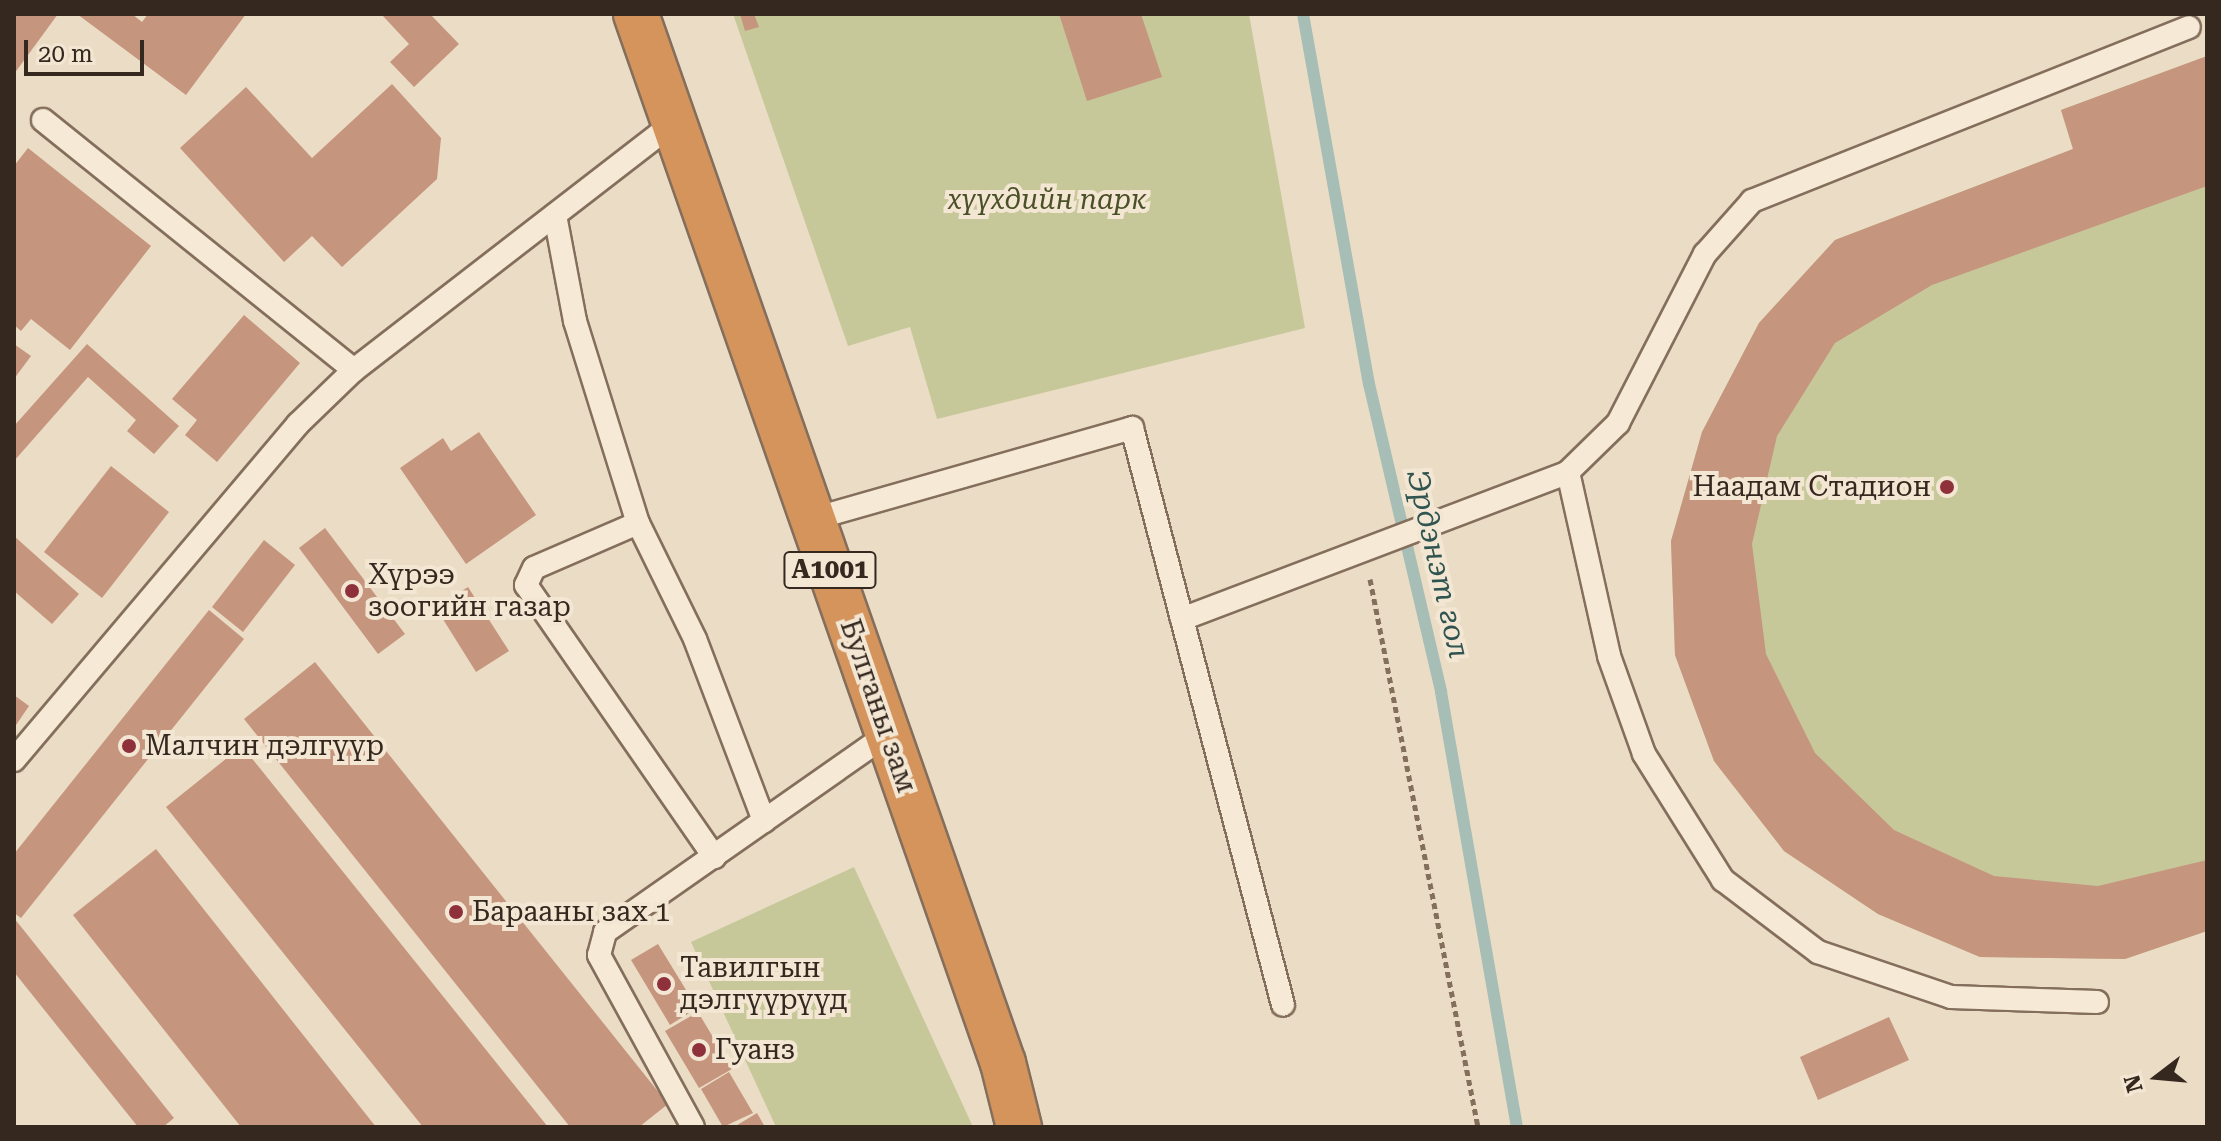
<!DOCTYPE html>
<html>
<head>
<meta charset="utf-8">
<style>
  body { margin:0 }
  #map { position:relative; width:2221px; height:1141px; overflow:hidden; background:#ebdcc5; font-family:"Roboto Serif",serif }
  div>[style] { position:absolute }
  .green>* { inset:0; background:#c7c89a }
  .stream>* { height:12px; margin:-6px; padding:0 6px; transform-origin:6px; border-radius:6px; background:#a6beb5 }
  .building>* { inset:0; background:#c6957e }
  .path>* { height:5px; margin-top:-2.5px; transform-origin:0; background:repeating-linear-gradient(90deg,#846e5c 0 6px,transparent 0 10px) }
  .roads { filter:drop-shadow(2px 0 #846e5c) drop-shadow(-2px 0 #846e5c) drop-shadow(0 2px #846e5c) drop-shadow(0 -2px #846e5c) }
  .lane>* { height:22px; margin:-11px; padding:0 11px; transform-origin:11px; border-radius:11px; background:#f6ead7 }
  .highway>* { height:44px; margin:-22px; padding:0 22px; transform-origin:22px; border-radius:22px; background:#d4945c }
  .dots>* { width:22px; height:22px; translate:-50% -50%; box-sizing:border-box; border:4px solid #f3e7d4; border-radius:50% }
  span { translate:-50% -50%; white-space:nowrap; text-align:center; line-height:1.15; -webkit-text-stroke:8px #f3e7d4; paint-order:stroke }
  .shield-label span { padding:2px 6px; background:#f3e7d4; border:2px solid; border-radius:6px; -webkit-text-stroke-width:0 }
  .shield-label { font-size:26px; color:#35281f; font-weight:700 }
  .park-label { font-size:28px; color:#4a5027; font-style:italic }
  .poi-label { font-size:28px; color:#35281f }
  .right { translate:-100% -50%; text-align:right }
  .left { translate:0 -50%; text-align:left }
  .street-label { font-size:28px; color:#35281f }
  .water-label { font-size:30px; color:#30544f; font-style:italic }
  .frame { position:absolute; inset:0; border:16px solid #35281f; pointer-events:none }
  .north { position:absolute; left:2117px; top:1037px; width:80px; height:80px; -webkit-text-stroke:6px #f3e7d4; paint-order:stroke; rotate:254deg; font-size:22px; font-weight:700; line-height:32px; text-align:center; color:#35281f }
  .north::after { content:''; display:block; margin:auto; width:28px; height:36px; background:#35281f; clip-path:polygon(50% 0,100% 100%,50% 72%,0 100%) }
  .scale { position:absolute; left:24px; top:40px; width:120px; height:36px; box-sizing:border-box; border:4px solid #35281f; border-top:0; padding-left:10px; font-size:24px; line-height:28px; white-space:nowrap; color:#35281f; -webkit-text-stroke:6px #f3e7d4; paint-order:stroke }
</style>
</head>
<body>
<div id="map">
  <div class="green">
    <i style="clip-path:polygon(733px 14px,1249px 14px,1305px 328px,937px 419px,910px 327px,848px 346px)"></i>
    <i style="clip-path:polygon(2207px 56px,2207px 931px,2125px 959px,1980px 957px,1878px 914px,1784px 851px,1714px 761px,1675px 655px,1671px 541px,1702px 432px,1759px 323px,1835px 240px,2073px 149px,2061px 110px)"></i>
    <i style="clip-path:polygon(854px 867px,973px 1127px,776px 1127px,691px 942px)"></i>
  </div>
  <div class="stream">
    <i style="left:1303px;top:14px;width:376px;rotate:79.9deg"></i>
    <i style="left:1369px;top:384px;width:316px;rotate:76.8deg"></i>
    <i style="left:1441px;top:692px;width:442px;rotate:80.1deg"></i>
  </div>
  <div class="building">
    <i style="clip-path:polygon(14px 14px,58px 14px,14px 74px)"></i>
    <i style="clip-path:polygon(77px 14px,132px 14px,142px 22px,148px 14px,246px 14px,186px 95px)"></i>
    <i style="clip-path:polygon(430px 14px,459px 44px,414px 87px,390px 62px,409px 44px,383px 16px)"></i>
    <i style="clip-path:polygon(740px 14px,754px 14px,759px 27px,745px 31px)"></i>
    <i style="clip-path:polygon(1059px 14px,1141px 14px,1162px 77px,1087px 101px)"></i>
    <i style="clip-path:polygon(2207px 56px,2207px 186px,1932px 285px,1835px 343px,1777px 436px,1752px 544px,1766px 654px,1815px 753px,1894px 830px,1994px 876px,2098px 886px,2207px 860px,2207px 931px,2125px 959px,1980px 957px,1878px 914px,1784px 851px,1714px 761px,1675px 655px,1671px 541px,1702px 432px,1759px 323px,1835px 240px,2073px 149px,2061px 110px)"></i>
    <i style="clip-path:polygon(392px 84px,441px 138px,437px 179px,342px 267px,312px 236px,284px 262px,180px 148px,246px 87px,312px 158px)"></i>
    <i style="clip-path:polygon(28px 148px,151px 246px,70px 350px,31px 319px,21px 331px,14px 325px,14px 166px)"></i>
    <i style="clip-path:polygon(244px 315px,300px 363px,217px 462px,185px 435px,197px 420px,172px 399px)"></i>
    <i style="clip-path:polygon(14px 344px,31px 356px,14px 379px)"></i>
    <i style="clip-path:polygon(87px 344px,179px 426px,154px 454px,127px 431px,136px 420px,88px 377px,14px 461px,14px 426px)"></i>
    <i style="clip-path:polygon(479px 432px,536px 515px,466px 564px,400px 468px,443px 438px,451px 451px)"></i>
    <i style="clip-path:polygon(111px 466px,169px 512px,102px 598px,44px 552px)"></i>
    <i style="clip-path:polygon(325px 528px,405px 634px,378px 654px,299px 548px)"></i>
    <i style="clip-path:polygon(14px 536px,79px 594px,52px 624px,14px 591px)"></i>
    <i style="clip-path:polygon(264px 540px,295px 565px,243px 632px,212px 607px)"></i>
    <i style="clip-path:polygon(468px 587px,509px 651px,476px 672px,436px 608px)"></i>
    <i style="clip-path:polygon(209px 610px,244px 639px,21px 918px,14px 913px,14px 854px)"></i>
    <i style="clip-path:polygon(315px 662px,668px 1104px,639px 1127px,570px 1127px,244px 719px)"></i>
    <i style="clip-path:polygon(14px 695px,29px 706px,14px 728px)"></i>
    <i style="clip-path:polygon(242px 746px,548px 1127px,423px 1127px,166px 807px)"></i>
    <i style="clip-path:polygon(156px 849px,376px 1127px,241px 1127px,73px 915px)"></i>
    <i style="clip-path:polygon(14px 918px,174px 1118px,163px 1127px,138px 1127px,14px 972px)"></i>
    <i style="clip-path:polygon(658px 944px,697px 1008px,670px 1025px,631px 960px)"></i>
    <i style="clip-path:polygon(698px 1012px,732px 1069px,699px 1088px,665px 1031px)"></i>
    <i style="clip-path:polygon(1889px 1017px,1909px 1060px,1818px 1100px,1800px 1057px)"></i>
    <i style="clip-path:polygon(729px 1072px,753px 1113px,723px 1127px,701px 1089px)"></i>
    <i style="clip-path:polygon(757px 1113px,765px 1127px,734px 1127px)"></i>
  </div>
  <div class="path">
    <i style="left:1370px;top:579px;width:559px;rotate:78.85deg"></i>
  </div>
  <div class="roads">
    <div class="lane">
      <i style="left:43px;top:120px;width:399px;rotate:38.8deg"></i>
      <i style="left:555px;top:215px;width:108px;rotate:79.3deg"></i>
      <i style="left:575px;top:321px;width:212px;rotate:72.7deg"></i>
      <i style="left:638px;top:523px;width:129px;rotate:63.8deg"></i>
      <i style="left:695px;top:639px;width:195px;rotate:69.2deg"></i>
      <i style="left:1568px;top:472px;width:189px;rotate:77.4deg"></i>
      <i style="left:1609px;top:656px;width:104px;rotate:70.3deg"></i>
      <i style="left:1644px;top:754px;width:149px;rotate:57.9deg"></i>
      <i style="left:1723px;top:880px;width:119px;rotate:37.2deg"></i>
      <i style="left:1818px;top:952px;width:140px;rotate:18.7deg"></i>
      <i style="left:1951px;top:997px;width:146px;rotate:2deg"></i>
      <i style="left:813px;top:519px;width:332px;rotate:-15.9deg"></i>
      <i style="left:1132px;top:428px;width:596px;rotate:75.33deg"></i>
      <i style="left:638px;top:523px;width:113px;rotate:156.6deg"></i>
      <i style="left:534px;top:568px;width:19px;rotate:115deg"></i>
      <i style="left:526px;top:585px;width:331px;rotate:55.3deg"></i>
      <i style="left:1182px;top:619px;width:413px;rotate:-20.8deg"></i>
      <i style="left:1568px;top:472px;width:70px;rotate:-44.4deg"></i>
      <i style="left:1618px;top:423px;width:190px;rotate:-62.8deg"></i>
      <i style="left:1705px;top:254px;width:71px;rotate:-48.4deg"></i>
      <i style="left:1752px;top:201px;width:470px;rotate:-21.7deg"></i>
      <i style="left:14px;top:760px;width:440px;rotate:-49.8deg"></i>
      <i style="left:298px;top:424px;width:78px;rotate:-44deg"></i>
      <i style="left:354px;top:370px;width:408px;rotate:-37.7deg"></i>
      <i style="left:693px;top:1127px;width:196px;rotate:-118.7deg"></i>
      <i style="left:599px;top:955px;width:24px;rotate:-75deg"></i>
      <i style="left:605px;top:932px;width:345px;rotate:-35deg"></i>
    </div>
    <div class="highway">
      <i style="left:636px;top:14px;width:1111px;rotate:70.72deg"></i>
      <i style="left:1003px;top:1063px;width:66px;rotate:76deg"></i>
    </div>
  </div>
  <div class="dots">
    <i style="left:1947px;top:487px;background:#8f313a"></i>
    <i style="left:352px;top:591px;background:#8f313a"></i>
    <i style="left:129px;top:746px;background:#8f313a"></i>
    <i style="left:456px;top:912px;background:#8f313a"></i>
    <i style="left:664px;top:984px;background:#8f313a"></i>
    <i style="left:699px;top:1050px;background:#8f313a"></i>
  </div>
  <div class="shield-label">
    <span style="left:830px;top:570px">A1001</span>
  </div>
  <div class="park-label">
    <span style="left:1047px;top:200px">хүүхдийн парк</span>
  </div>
  <div class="poi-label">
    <span class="right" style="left:1931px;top:487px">Наадам Стадион</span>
    <span class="left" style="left:368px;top:591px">Хүрээ<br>зоогийн газар</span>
    <span class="left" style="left:145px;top:746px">Малчин дэлгүүр</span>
    <span class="left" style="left:472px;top:912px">Барааны зах 1</span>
    <span class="left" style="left:680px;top:984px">Тавилгын<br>дэлгүүрүүд</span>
    <span class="left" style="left:715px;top:1050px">Гуанз</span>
  </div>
  <div class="street-label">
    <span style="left:878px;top:706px;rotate:71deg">Булганы зам</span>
  </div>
  <div class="water-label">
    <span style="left:1438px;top:564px;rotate:77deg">Эрдэнэт гол</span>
  </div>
  <div class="frame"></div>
  <div class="north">N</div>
  <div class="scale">20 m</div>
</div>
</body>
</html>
